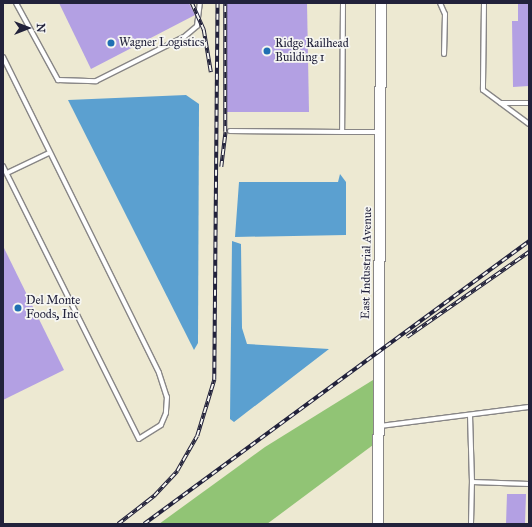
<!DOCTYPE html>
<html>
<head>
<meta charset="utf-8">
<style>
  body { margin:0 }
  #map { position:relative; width:532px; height:527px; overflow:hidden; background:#ede9d2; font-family:"IM FELL Great Primer",serif }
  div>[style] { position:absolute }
  .green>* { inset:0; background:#91c475 }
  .water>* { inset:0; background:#5ba0d0 }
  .building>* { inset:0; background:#b3a0e3 }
  .roads { filter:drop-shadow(1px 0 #888686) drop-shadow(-1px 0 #888686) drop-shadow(0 1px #888686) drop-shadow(0 -1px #888686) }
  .service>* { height:4px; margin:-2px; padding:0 2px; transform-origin:2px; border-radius:2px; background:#fff }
  .tertiary>* { height:10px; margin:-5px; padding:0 5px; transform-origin:5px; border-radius:5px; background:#fff }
  .rail>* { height:3.5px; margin-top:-1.75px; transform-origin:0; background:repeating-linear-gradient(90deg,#f6f6f2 0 6px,#22223b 0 12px); box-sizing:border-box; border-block:1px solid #22223b }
  .dots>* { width:11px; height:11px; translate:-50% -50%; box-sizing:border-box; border:2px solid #f6f6f2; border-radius:50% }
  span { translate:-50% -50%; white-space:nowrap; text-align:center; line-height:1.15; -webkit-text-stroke:3.5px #f6f6f2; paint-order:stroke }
  .poi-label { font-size:12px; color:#22223b }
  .left { translate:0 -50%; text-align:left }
  .street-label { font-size:12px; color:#22223b }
  .frame { position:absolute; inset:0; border:4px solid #22223b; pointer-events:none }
  .north { position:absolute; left:8px; top:8px; width:40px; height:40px; -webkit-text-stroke:3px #f6f6f2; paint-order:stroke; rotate:90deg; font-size:11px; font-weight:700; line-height:16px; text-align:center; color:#22223b }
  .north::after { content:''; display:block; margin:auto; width:14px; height:18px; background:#22223b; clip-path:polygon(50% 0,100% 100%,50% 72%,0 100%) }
</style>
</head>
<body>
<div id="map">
  <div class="green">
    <i style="clip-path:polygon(373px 380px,373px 445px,267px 524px,159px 524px,265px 447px)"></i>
  </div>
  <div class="water">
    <i style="clip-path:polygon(186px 95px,199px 104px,198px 343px,194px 350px,68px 100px)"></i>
    <i style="clip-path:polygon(340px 174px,346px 182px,346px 235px,235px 237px,239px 182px,338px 182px)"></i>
    <i style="clip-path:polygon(232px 241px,241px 244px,242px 328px,247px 344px,329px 349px,234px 422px,230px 419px)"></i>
  </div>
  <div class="building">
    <i style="clip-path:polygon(59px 3px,189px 3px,195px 15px,91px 69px)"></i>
    <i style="clip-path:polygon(227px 3px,307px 3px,309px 112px,227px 112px)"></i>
    <i style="clip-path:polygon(518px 3px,529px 3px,529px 86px,513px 87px,512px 21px,518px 21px)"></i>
    <i style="clip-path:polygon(3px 246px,64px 370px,3px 400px)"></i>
    <i style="clip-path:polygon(507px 494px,526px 494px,525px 524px,506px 524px)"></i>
  </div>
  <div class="roads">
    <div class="service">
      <i style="left:16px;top:3px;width:88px;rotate:61.4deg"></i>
      <i style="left:58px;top:80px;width:38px;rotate:2deg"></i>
      <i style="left:96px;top:81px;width:98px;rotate:-26.6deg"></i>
      <i style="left:184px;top:37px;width:17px;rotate:-40deg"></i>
      <i style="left:197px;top:26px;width:23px;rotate:-83deg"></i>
      <i style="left:343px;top:3px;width:129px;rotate:90.4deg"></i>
      <i style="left:342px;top:132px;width:37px"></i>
      <i style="left:440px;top:3px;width:12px;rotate:66deg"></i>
      <i style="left:445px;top:14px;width:40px;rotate:91.4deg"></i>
      <i style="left:484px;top:3px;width:87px;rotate:90.7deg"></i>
      <i style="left:483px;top:90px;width:57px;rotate:36.5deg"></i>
      <i style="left:3px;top:57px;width:352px;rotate:63.7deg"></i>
      <i style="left:159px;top:373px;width:25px;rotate:72deg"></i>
      <i style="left:167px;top:397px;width:16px;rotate:94deg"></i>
      <i style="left:166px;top:413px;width:13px;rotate:113deg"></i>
      <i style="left:161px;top:425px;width:26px;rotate:148deg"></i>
      <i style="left:139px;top:439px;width:305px;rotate:-116.5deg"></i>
      <i style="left:501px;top:103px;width:28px"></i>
      <i style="left:230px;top:131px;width:112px;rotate:0.5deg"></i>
      <i style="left:7px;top:173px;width:47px;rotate:-25.5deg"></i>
      <i style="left:470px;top:415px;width:67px;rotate:88.3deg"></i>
      <i style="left:472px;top:482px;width:57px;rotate:2deg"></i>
      <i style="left:380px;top:426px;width:150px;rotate:-7.3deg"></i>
      <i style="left:471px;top:524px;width:43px;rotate:-88.7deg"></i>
    </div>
    <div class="tertiary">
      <i style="left:378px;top:524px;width:521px;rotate:-89.67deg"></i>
    </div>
  </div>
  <div class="rail">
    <i style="left:192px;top:3px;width:30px;rotate:66deg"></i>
    <i style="left:204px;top:30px;width:43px;rotate:80.5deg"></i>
    <i style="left:221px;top:167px;width:35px;rotate:-83deg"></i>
    <i style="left:225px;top:132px;width:129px;rotate:-90deg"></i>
    <i style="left:407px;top:337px;width:149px;rotate:-34.9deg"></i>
    <i style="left:118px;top:524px;width:46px;rotate:-37.9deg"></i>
    <i style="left:154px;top:496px;width:34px;rotate:-47deg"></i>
    <i style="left:177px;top:471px;width:40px;rotate:-60.3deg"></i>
    <i style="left:197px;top:436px;width:59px;rotate:-73.1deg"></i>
    <i style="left:214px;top:380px;width:377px;rotate:-89.5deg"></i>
    <i style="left:144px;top:524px;width:478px;rotate:-36.3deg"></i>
  </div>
  <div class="dots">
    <i style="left:111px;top:43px;background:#1f6fb2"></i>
    <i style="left:267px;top:51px;background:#1f6fb2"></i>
    <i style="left:18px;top:308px;background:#1f6fb2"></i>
  </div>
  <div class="poi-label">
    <span class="left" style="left:119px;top:43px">Wagner Logistics</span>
    <span class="left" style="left:275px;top:51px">Ridge Railhead<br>Building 1</span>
    <span class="left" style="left:26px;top:308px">Del Monte<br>Foods, Inc</span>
  </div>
  <div class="street-label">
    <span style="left:367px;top:263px;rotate:-89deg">East Industrial Avenue</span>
  </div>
  <div class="frame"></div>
  <div class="north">N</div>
</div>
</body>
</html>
